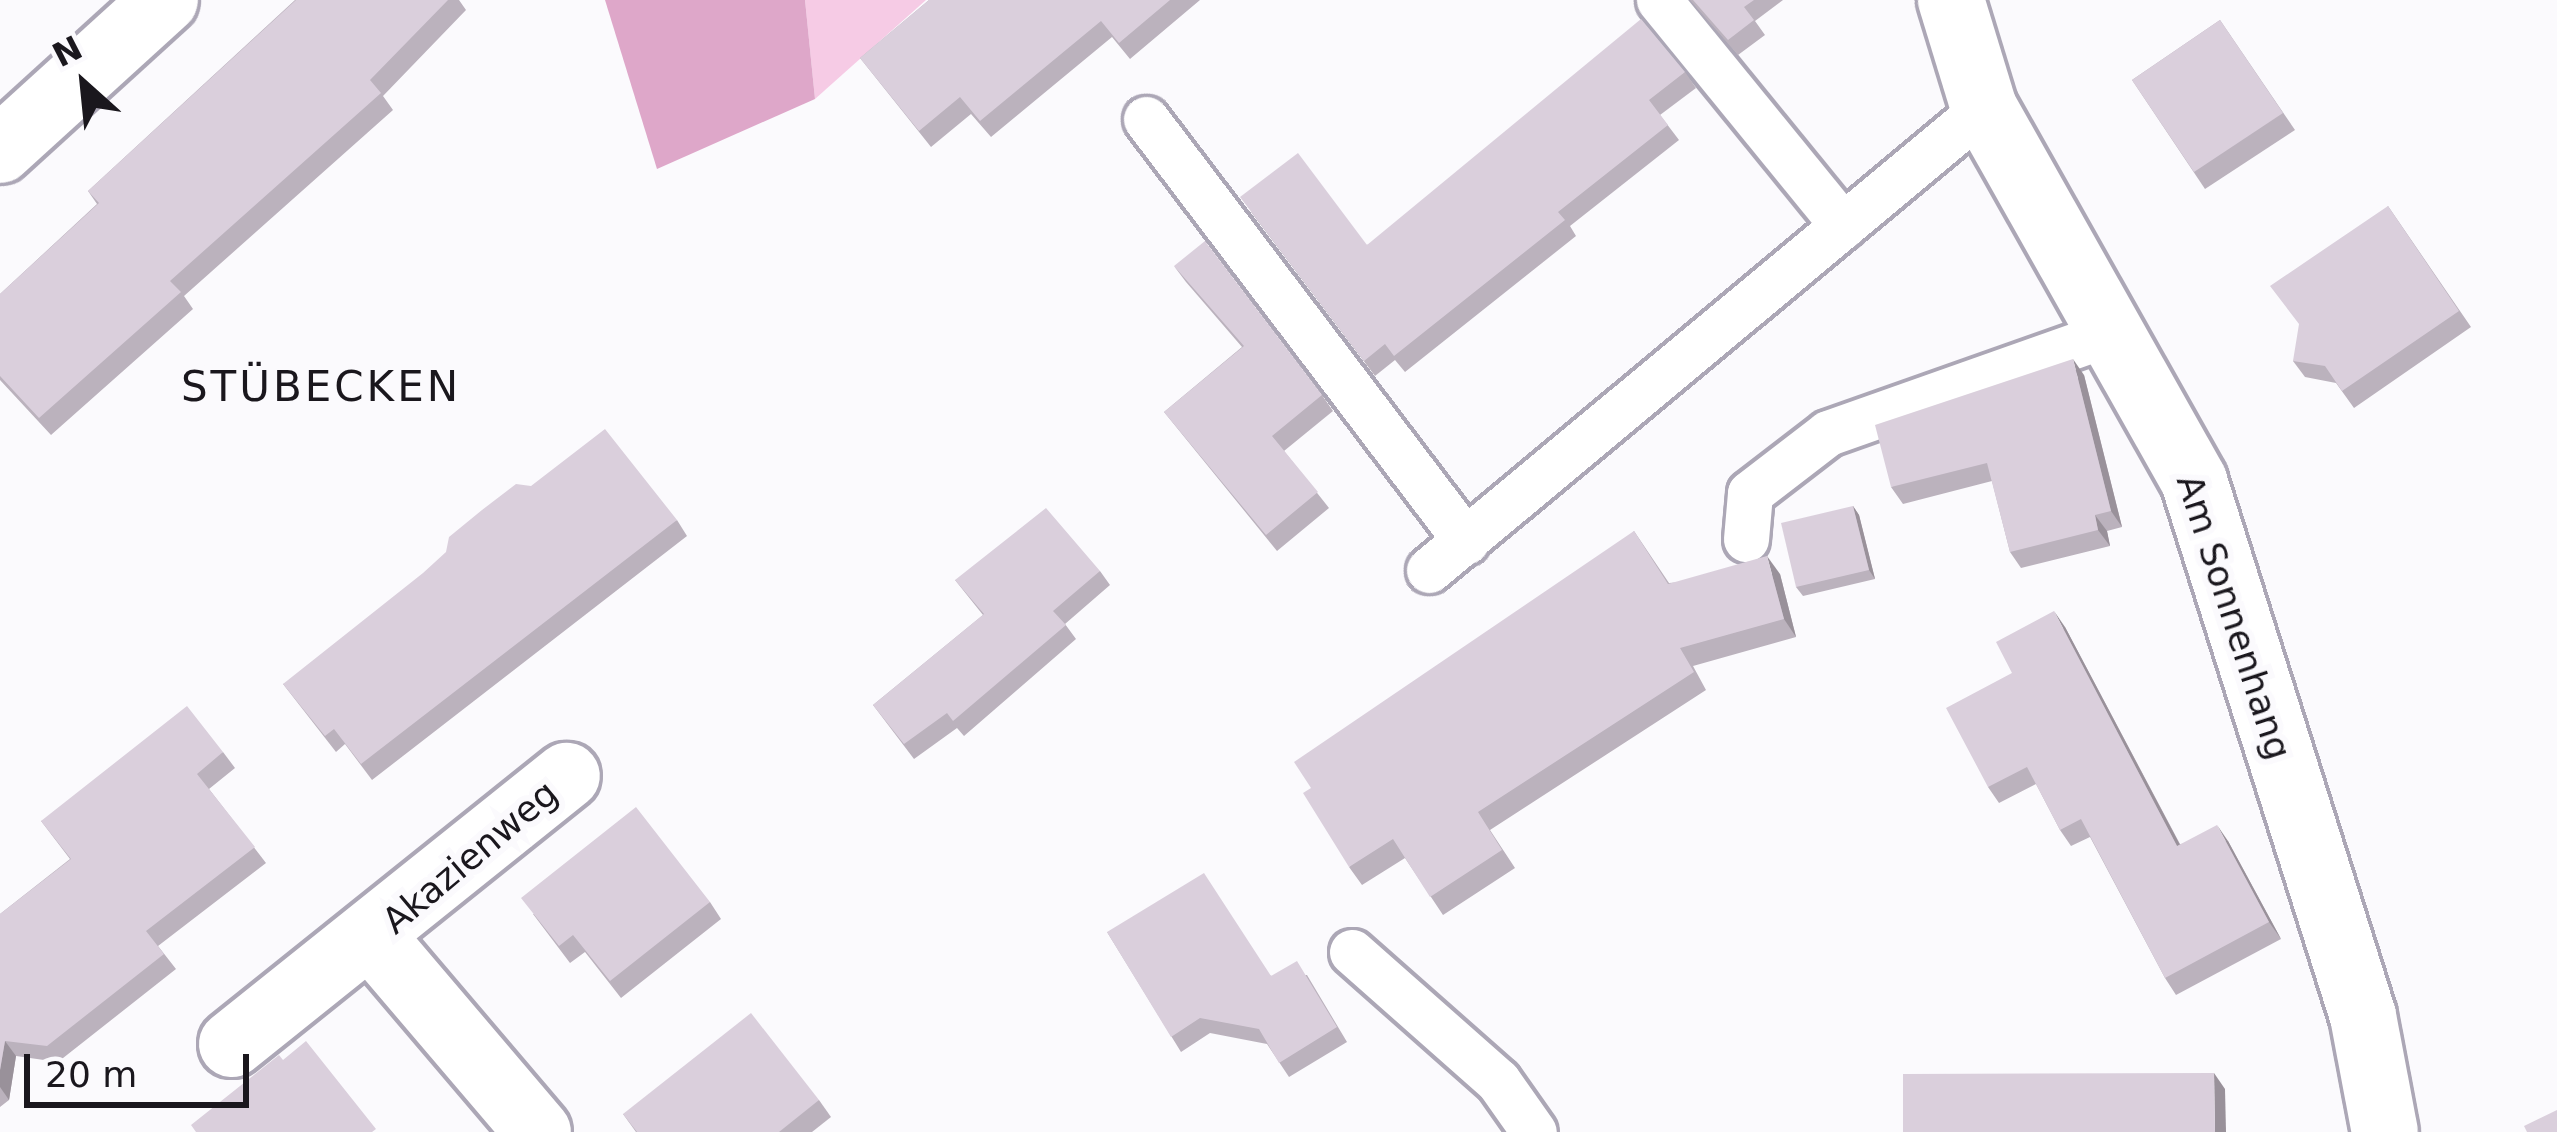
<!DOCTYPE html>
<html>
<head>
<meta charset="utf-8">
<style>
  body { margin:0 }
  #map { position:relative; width:2557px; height:1132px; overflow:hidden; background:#fbfafd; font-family:"DejaVu Sans",sans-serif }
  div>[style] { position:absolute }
  .green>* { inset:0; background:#f6cbe5 }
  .forest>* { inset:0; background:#dea7c9 }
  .roads { filter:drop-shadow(3px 0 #aca7b6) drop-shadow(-3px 0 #aca7b6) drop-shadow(0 3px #aca7b6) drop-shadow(0 -3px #aca7b6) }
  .service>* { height:45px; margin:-22.5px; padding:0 22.5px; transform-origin:22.5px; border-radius:22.5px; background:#fff }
  .minor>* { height:66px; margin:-33px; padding:0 33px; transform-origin:33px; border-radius:33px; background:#fff }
  .wall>* { inset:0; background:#bbb2bd }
  .shaded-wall>* { inset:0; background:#99919a }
  .building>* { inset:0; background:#dacfdc }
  span { translate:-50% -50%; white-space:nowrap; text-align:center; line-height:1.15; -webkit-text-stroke:12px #fbfafd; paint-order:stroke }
  .street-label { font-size:36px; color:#1a171d }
  .quarter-label { font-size:42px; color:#1a171d; letter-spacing:3px }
  .north { position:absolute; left:24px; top:24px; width:120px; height:120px; -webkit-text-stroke:9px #fbfafd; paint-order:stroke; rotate:333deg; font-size:33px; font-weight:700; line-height:48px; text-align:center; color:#1a171d }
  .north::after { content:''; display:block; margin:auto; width:42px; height:54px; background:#1a171d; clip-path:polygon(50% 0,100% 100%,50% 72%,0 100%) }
  .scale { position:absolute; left:24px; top:1054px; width:225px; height:54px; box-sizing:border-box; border:6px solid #1a171d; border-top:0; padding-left:15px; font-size:36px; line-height:42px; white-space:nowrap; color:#1a171d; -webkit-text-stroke:9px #fbfafd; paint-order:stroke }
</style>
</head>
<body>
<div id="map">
  <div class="green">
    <i style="clip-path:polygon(805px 0,926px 0,815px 99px)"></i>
  </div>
  <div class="forest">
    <i style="clip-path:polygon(605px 0,805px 0,815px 99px,657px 169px)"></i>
  </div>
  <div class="roads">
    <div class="service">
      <i style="left:1659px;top:0;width:291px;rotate:50.8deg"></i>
      <i style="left:1146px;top:119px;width:530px;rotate:52.83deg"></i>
      <i style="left:1746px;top:539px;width:46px;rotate:-85deg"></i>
      <i style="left:1750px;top:493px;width:98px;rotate:-37.6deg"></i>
      <i style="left:1828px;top:433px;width:300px;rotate:-19.5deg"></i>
      <i style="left:1429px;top:570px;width:722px;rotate:-39.78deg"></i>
      <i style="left:1352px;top:952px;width:195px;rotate:41.5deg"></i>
      <i style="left:1498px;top:1081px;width:62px;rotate:54.8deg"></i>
    </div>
    <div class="minor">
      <i style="left:1951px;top:0;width:113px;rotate:73deg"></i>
      <i style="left:1984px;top:108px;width:428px;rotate:60.6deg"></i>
      <i style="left:2194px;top:481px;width:561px;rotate:72.47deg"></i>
      <i style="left:2363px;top:1016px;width:118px;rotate:79.3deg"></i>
      <i style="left:0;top:150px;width:223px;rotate:-42.3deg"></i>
      <i style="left:372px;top:937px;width:256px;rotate:49.6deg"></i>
      <i style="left:232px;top:1044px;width:429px;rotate:-38.7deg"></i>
    </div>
  </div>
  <div class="wall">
    <i style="clip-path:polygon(295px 0,459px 0,466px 10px,383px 96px,393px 110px,184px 296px,193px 309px,51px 435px,0 380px,0 294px,97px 204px,88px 191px)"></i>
    <i style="clip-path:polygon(929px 0,1200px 0,1130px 59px,1112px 37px,991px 137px,971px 114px,931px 147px,860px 58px)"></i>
    <i style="clip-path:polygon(1690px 0,1783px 0,1755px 21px,1765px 35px,1738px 55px)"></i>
    <i style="clip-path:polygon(2220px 20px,2295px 130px,2205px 189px,2132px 80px)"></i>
    <i style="clip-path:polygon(1685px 72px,1696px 88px,1660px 115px,1679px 140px,1570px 226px,1576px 236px,1405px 372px,1395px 360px,1375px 376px,1251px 212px,1367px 245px)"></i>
    <i style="clip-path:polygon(2388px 206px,2471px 327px,2354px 408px,2336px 383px,2305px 377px,2293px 361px)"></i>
    <i style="clip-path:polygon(1174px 266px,1322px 395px,1333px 411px,1284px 451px,1329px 508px,1277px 551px,1164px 412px,1242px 347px,1186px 282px)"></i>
    <i style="clip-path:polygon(2084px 375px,2122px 527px,2107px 531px,2110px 546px,2021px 568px,2010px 552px,1992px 481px,1903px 504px,1891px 487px)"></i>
    <i style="clip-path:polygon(1853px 506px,1859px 515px,1875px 579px,1803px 596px,1796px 587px)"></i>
    <i style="clip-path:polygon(677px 520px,687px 536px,372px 780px,345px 744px,336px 752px,283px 684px)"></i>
    <i style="clip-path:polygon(1634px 531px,1669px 583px,1780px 574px,1796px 637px,1693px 666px,1706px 690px,1490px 830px,1515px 868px,1443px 915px,1405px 858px,1362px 885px,1349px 867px)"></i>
    <i style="clip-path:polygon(1100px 571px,1110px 585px,1065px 624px,1076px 639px,964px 736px,957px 728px,914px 759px,873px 705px,983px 615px,955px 580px)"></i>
    <i style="clip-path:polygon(2065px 627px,2180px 844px,2228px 841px,2281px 939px,2176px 995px,2165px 978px,2090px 837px,2071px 846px,2060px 830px,2036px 784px,1999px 803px,1988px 787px,2012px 673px)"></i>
    <i style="clip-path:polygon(223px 752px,235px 768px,209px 789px,266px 863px,158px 946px,176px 969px,58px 1062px,16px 1056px,9px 1100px,0 1107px,0 914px,70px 859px,41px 821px)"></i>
    <i style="clip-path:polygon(710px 902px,721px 919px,621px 998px,585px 952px,570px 963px,533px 914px)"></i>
    <i style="clip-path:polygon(1107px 932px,1272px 976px,1307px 975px,1347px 1042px,1289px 1077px,1267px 1044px,1210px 1033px,1181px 1052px)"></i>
    <i style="clip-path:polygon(819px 1100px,831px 1117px,812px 1132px,636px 1132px,623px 1114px)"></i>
  </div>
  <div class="shaded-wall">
    <i style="clip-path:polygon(2073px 359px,2084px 375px,2122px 527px,2111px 511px)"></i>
    <i style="clip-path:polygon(1853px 506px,1859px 515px,1875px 579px,1869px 570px)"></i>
    <i style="clip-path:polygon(2095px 515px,2107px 531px,2110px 546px,2098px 530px)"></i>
    <i style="clip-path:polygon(1767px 556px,1780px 574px,1796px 637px,1784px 619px)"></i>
    <i style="clip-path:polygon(2054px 611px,2065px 627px,2189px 862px,2177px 846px)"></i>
    <i style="clip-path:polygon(2217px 825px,2228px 841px,2281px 939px,2269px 922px)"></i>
    <i style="clip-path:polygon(5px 1041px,16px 1056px,9px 1100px,0 1087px,0 1070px)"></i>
    <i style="clip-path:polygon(2214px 1073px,2225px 1089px,2226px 1132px,2215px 1132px)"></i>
  </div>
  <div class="building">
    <i style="clip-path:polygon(296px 0,448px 0,370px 80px,381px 93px,170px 281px,181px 292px,39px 418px,0 376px,0 294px,99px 203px,88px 191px)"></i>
    <i style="clip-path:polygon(929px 0,1170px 0,1119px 43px,1101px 21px,980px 121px,960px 97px,919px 131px,860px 58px)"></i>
    <i style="clip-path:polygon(1693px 0,1754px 0,1744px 7px,1754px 20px,1728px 40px)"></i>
    <i style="clip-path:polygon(1641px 19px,1685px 72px,1649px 100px,1668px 125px,1558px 212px,1565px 220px,1394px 356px,1385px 344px,1364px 361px,1240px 197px,1298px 153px,1367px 245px)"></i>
    <i style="clip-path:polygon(2220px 20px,2283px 113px,2194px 172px,2132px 80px)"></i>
    <i style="clip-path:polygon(2388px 206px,2459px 311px,2342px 391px,2325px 366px,2293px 361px,2299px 324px,2270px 286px)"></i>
    <i style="clip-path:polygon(1205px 241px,1322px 395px,1272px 436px,1318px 492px,1266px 535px,1164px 412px,1244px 346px,1174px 266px)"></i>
    <i style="clip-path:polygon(2073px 359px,2111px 511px,2095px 515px,2098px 530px,2010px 552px,1987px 463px,1891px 487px,1875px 425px)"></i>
    <i style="clip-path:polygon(605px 429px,677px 520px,361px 764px,334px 729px,325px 736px,283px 684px,423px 573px,446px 552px,449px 537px,482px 510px,516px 484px,531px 486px)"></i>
    <i style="clip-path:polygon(1853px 506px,1869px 570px,1796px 587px,1781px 523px)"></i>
    <i style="clip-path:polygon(1046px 508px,1100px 571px,1053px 611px,1066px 625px,953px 721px,947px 713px,904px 744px,873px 705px,984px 614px,955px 580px)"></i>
    <i style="clip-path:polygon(1634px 531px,1668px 584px,1767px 556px,1784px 619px,1680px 648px,1694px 672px,1478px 812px,1502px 850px,1430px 897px,1393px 839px,1349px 867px,1303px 793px,1311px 788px,1294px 762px)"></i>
    <i style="clip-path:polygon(2054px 611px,2177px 846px,2217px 825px,2269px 922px,2165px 978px,2081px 819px,2060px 830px,2027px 767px,1988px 787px,1946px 708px,2012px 673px,1996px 642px)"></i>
    <i style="clip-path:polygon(187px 706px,223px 752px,197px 774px,255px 847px,146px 931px,164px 954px,47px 1046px,5px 1041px,0 1070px,0 914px,71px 859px,41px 821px)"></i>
    <i style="clip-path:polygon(636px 807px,710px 902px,610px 981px,573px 935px,559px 946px,521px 898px)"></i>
    <i style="clip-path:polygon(1204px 873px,1271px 976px,1297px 961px,1337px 1027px,1279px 1063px,1259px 1029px,1200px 1018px,1171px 1037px,1107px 932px)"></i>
    <i style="clip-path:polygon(751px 1013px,819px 1100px,779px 1132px,637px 1132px,623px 1114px)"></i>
    <i style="clip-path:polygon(306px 1041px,376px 1129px,372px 1132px,196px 1132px,191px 1125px,279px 1055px,283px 1060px)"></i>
    <i style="clip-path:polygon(2214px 1073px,2215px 1132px,1903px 1132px,1903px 1074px)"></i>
    <i style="clip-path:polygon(2557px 1110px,2557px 1132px,2527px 1132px,2524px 1126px)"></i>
  </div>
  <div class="street-label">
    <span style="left:2234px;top:617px;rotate:72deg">Am Sonnenhang</span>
    <span style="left:470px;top:857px;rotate:-40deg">Akazienweg</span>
  </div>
  <div class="quarter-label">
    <span style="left:321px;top:387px">STÜBECKEN</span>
  </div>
  <div class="north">N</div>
  <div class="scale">20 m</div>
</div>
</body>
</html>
